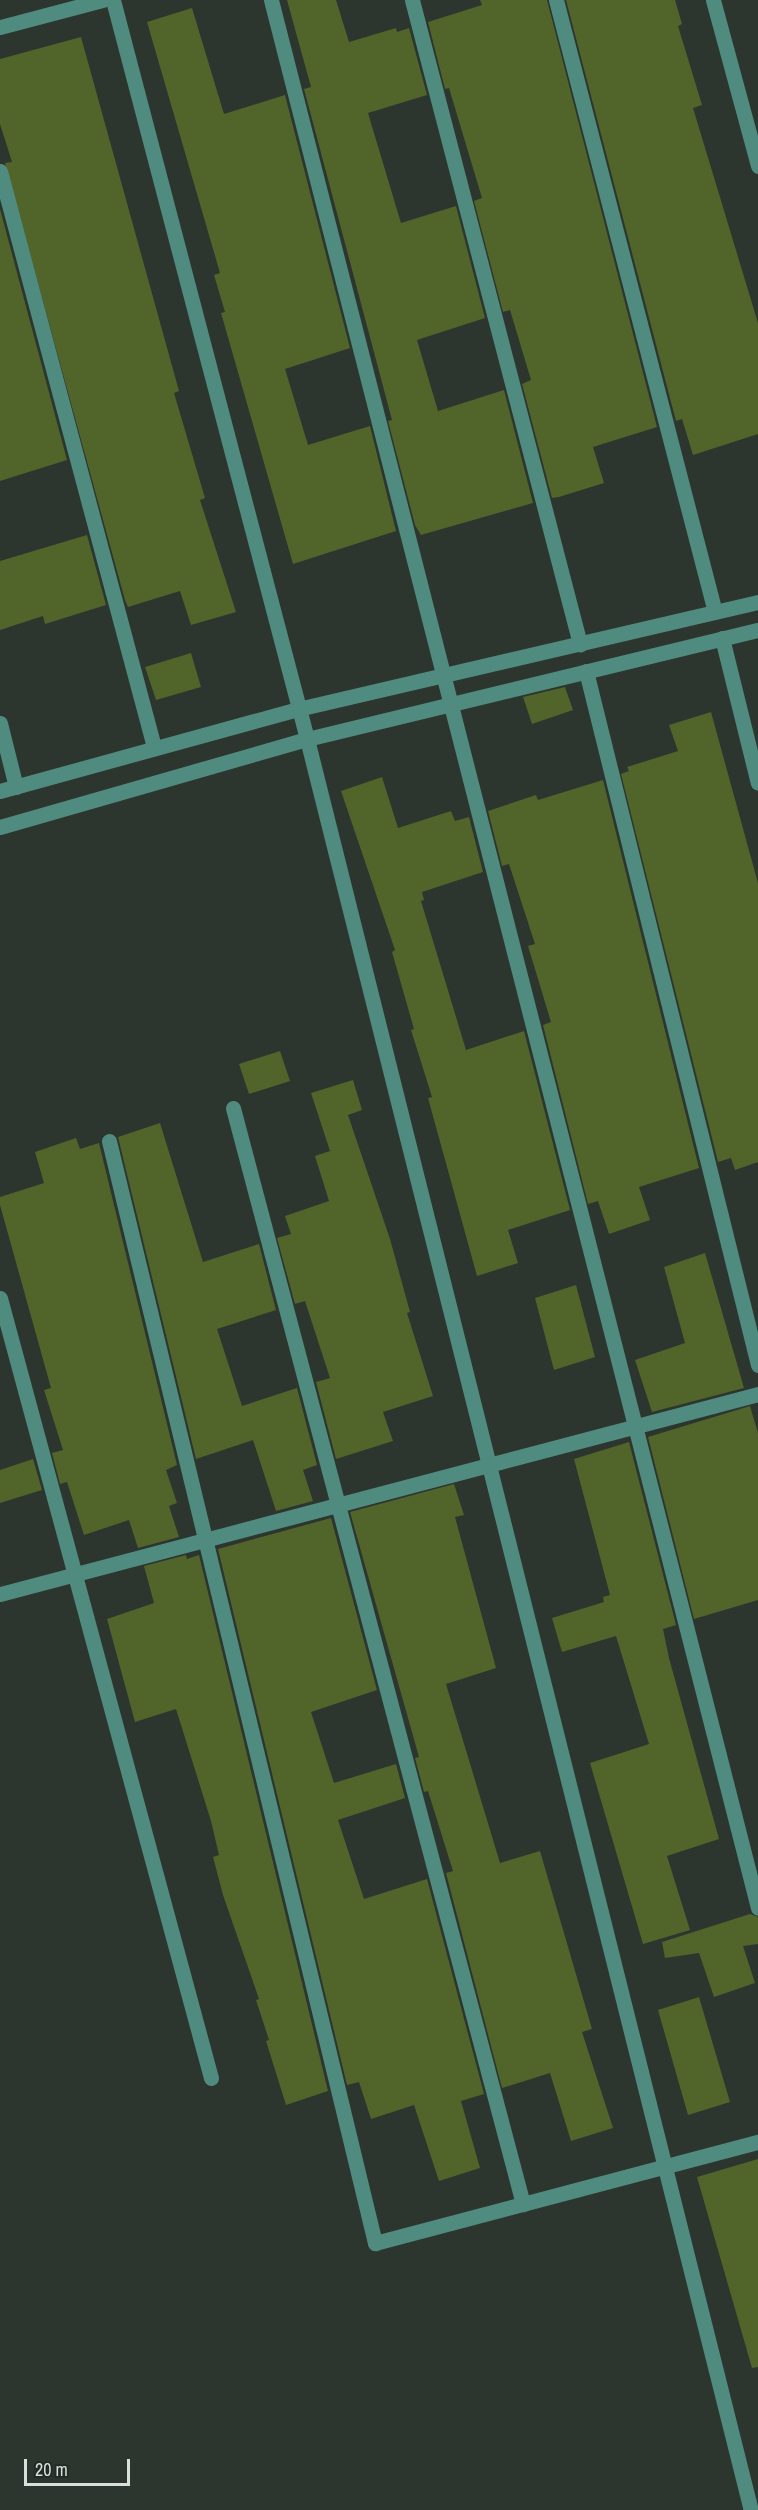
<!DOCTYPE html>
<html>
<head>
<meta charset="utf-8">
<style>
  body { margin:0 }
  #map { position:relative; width:758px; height:2510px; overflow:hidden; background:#2d352f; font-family:"Archivo Narrow",sans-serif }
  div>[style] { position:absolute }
  .building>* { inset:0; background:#51642a }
  .minor>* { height:15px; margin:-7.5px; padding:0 7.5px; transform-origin:7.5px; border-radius:7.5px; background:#4f8b7f }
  span { translate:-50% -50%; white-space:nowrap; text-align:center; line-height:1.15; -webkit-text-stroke:6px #232b25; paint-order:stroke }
  .scale { position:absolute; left:24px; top:2459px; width:106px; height:27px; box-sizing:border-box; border:3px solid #dadfdb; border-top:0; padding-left:8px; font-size:18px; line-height:21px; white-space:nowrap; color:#dadfdb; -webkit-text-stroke:4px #232b25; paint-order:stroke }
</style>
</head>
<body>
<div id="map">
  <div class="building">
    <i style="clip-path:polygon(287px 0,336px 0,349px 42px,396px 28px,397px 32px,409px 28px,427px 95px,368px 113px,401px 223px,456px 206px,485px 318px,417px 340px,438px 411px,504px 390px,533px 503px,421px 535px,415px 525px,388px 421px,392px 420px,304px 89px,311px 87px)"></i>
    <i style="clip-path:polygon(480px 0,547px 0,657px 427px,593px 447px,604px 483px,559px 497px,552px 498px,522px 384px,531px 380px,510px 310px,503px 312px,474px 201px,482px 198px,449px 88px,445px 89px,428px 22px,482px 5px)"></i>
    <i style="clip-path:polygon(566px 0,675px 0,682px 24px,678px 26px,702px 105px,693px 108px,758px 323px,758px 434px,693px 455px,682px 419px,676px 421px)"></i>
    <i style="clip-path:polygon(192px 8px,224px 114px,285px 95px,350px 348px,285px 369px,308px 445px,370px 426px,396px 531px,293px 564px,221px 313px,225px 312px,214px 275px,220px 273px,147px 22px)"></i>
    <i style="clip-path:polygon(81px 37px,179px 391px,174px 393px,205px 498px,200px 500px,236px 612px,191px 625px,180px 591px,128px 607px,125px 600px,5px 163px,12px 162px,0 124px,0 59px)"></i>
    <i style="clip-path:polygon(0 209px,67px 460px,0 481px)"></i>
    <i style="clip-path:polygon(87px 535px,106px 605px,45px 624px,43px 616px,0 630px,0 561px)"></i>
    <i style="clip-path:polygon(191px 653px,201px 687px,156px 700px,145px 667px)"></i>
    <i style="clip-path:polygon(565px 687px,573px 710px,532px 724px,523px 697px)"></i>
    <i style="clip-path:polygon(711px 712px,758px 883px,758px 1162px,735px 1170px,731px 1158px,718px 1162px,621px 774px,629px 771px,627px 767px,678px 751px,669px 725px)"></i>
    <i style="clip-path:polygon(382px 777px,398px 828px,451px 811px,455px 821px,469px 817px,483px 872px,422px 892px,424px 900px,421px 901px,466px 1050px,524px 1031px,570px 1210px,508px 1230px,518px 1263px,477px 1276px,428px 1098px,432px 1097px,411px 1030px,414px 1029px,392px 952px,395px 950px,341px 791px)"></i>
    <i style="clip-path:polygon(603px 780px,699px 1168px,639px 1187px,650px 1220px,609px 1234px,598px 1201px,588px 1204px,543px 1025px,551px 1022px,528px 946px,535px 944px,509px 864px,502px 866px,488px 811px,536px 795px,538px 800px)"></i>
    <i style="clip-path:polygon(280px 1051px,290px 1081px,249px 1094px,239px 1064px)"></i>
    <i style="clip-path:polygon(353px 1080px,362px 1110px,348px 1115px,390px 1239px,410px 1312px,407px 1313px,433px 1396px,383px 1412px,393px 1441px,336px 1459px,316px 1382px,330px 1378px,305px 1301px,295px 1304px,277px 1238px,291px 1234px,285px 1216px,329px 1201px,315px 1156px,330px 1151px,311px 1093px)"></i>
    <i style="clip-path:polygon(160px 1123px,203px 1262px,259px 1244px,276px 1310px,217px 1329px,242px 1406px,297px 1388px,317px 1465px,303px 1470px,313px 1501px,276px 1511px,253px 1440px,196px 1459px,118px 1137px)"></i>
    <i style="clip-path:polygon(76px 1138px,80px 1149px,99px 1143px,177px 1465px,166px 1470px,177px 1503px,169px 1506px,179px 1537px,138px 1548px,129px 1520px,84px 1535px,67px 1482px,60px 1484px,52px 1453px,63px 1450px,44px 1390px,51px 1388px,0 1205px,0 1197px,44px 1183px,35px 1152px)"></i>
    <i style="clip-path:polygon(705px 1253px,744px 1388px,652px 1412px,635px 1360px,685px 1343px,664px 1267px)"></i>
    <i style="clip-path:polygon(576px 1285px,595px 1357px,554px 1370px,535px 1298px)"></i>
    <i style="clip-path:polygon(750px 1406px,758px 1433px,758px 1600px,694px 1619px,648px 1437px)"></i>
    <i style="clip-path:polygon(629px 1442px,676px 1625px,663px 1629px,669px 1658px,719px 1839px,667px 1856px,690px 1930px,643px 1944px,590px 1763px,649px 1744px,616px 1636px,562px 1652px,552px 1618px,604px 1602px,603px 1597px,610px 1595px,574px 1459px)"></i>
    <i style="clip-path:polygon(33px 1459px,42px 1490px,0 1503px,0 1470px)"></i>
    <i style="clip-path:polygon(454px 1484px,464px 1515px,455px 1517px,496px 1668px,446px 1684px,500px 1863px,540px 1851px,592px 2029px,582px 2032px,613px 2128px,571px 2141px,550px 2073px,502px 2088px,446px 1873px,453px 1871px,428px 1791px,424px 1792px,415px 1758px,419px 1757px,350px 1512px)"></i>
    <i style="clip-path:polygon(331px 1518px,377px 1690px,311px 1712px,334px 1783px,396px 1764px,405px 1798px,338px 1820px,364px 1899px,427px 1879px,484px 2094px,461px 2101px,480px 2168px,439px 2181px,414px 2105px,371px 2119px,359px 2082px,347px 2085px,218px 1549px)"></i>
    <i style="clip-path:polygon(186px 1555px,187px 1559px,199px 1555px,328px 2091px,286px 2105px,266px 2041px,269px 2040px,256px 2000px,259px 1999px,223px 1895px,213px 1857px,219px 1855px,211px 1821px,176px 1709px,135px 1722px,107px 1619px,154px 1603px,144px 1566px)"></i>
    <i style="clip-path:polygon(750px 1914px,758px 1917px,758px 1944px,743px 1946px,755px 1983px,714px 1997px,699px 1953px,665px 1958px,662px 1942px)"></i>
    <i style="clip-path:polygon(699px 1997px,730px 2102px,688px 2115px,658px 2010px)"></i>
    <i style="clip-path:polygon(758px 2159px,758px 2367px,752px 2368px,697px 2177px)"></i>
  </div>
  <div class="minor">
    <i style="left:113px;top:0;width:764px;rotate:75.29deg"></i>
    <i style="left:307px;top:739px;width:1826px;rotate:75.93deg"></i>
    <i style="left:271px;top:0;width:1969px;rotate:75.68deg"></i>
    <i style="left:412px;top:0;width:666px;rotate:75.38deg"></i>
    <i style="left:556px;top:0;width:632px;rotate:75.44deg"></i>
    <i style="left:713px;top:0;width:172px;rotate:74.8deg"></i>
    <i style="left:0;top:27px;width:106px;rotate:-14.7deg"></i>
    <i style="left:0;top:171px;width:596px;rotate:75.03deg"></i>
    <i style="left:722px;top:638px;width:149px;rotate:76.1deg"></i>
    <i style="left:586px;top:671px;width:715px;rotate:76.08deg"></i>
    <i style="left:0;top:723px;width:66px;rotate:76deg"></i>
    <i style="left:0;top:791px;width:309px;rotate:-15.4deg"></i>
    <i style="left:298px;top:709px;width:472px;rotate:-13.1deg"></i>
    <i style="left:0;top:827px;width:319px;rotate:-16deg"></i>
    <i style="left:307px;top:739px;width:464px;rotate:-13.6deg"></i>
    <i style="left:233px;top:1108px;width:1134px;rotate:75.18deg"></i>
    <i style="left:109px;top:1141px;width:1134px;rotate:76.43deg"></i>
    <i style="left:375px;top:2243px;width:396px;rotate:-14.8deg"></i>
    <i style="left:0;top:1298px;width:808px;rotate:74.86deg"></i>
    <i style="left:0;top:1594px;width:784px;rotate:-14.78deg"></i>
  </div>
  <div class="scale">20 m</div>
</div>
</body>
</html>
